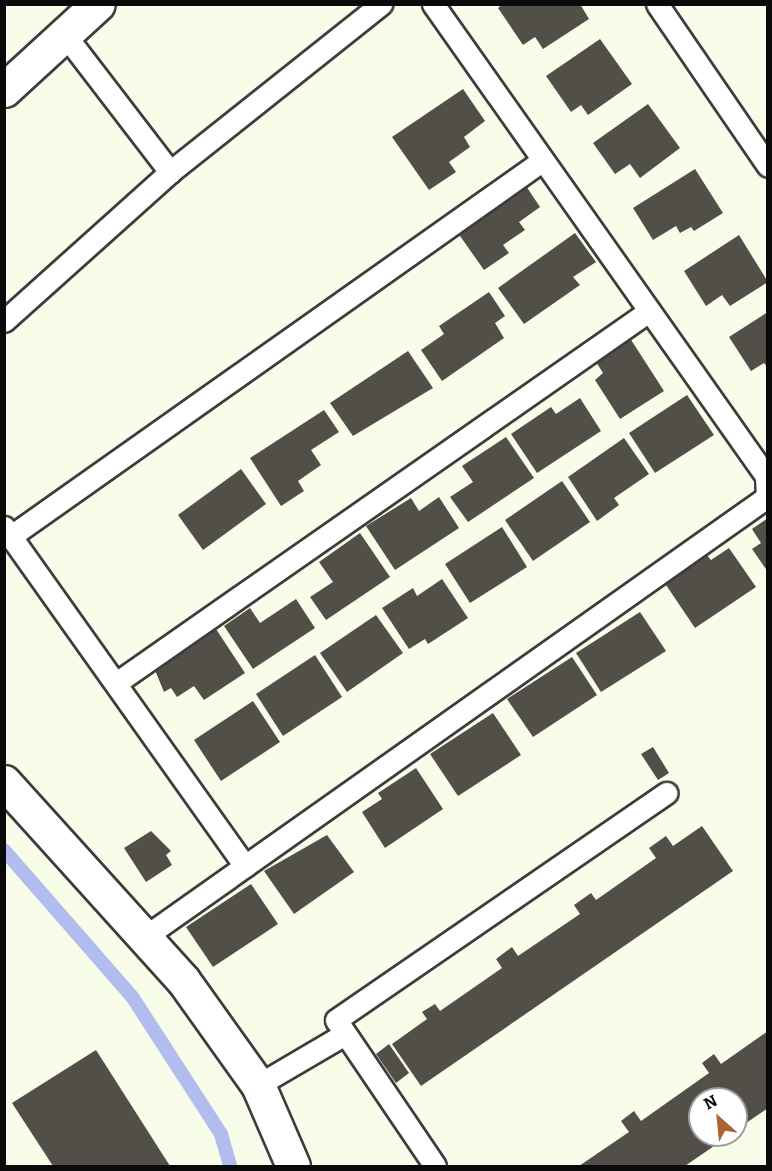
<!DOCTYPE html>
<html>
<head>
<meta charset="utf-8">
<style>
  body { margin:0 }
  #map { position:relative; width:772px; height:1171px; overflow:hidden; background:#f7fde8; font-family:Bitter,serif }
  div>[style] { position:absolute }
  .stream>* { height:14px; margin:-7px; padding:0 7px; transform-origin:7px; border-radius:7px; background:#b2bcef }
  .building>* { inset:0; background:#514f47 }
  .roads { filter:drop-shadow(2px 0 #3d3d3d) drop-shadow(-2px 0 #3d3d3d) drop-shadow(0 2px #3d3d3d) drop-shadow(0 -2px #3d3d3d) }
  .service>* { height:21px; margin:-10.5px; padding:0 10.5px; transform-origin:10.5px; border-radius:10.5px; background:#fff }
  .tertiary>* { height:33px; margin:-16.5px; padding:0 16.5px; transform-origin:16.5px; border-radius:16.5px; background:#fff }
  span { translate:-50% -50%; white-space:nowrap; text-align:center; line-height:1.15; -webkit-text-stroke:6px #fff; paint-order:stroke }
  .frame { position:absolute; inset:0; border:6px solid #0a0a0a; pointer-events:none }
  .north { position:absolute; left:688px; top:1087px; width:60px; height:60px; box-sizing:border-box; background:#fff; border:2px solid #9d9d9d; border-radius:50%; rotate:333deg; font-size:16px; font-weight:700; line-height:24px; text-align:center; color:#0a0a0a }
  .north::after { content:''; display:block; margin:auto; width:21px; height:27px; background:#aa6331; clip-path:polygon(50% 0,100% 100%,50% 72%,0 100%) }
</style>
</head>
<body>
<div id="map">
  <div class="stream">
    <i style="left:4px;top:850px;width:196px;rotate:48.9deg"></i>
    <i style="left:133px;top:998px;width:162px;rotate:57.1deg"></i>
    <i style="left:221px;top:1134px;width:33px;rotate:74deg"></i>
  </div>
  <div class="building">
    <i style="clip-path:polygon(503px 4px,580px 4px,589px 19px,543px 49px,535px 37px,523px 45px,498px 8px)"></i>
    <i style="clip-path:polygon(600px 39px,632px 84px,588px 115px,581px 105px,571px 112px,546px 76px)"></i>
    <i style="clip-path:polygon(463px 89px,485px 121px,464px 137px,470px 147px,449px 162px,456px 172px,429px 190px,392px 137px)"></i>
    <i style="clip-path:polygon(648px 104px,680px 148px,640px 178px,630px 164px,615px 174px,593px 143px)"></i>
    <i style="clip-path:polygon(695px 169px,723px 213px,694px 231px,691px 227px,680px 233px,676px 226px,653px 240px,633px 208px)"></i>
    <i style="clip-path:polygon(522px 180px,540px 207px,519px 222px,525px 230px,503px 245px,509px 253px,484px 270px,453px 226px)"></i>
    <i style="clip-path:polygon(575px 233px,596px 262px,573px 277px,580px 285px,524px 324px,498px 288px)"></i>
    <i style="clip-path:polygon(739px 235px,768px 282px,730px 306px,722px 295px,706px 306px,684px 271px)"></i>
    <i style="clip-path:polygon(489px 292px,505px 316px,495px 323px,504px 338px,442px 381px,421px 350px,444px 334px,439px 326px)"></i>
    <i style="clip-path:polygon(768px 312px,768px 368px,764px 363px,751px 371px,729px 337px)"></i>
    <i style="clip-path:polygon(626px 332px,664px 391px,620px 419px,595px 380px,603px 373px,591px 354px)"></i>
    <i style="clip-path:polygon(408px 351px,433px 388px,353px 436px,330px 403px)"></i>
    <i style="clip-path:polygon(687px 395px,714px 435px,655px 473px,629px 433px)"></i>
    <i style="clip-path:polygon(580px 398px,601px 431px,537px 473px,511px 434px,551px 407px,556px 414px)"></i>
    <i style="clip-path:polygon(324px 410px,339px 432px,311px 450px,321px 465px,298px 481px,304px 491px,281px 506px,250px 458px)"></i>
    <i style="clip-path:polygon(506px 437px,534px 478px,468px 522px,450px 497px,473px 482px,462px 466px)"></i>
    <i style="clip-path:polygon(624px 438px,649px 474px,614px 498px,619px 505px,597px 521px,568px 477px)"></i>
    <i style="clip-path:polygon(241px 469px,266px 504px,203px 550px,178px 515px)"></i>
    <i style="clip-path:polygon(562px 481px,590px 522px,533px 561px,505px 520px)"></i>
    <i style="clip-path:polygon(439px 497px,459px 528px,395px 570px,366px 526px,411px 498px,419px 511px)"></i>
    <i style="clip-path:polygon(768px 518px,768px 572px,752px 549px,761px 543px,752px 529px)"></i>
    <i style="clip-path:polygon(502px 527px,527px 567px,470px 603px,445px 564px)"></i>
    <i style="clip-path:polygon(360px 533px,390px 577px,326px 620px,310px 597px,333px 582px,319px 562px)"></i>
    <i style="clip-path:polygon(729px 548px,756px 587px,695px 628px,664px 582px,706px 554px,711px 560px)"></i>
    <i style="clip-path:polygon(442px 579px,468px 618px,428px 644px,425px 639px,409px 649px,382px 608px,413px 588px,417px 596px)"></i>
    <i style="clip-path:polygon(296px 599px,315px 628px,253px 669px,224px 626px,250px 608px,260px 623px)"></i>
    <i style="clip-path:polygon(640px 612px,666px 651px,601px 692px,576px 653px)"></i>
    <i style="clip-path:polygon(376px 615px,403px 653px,347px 692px,320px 653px)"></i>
    <i style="clip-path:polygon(212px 623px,245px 673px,204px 700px,194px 686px,177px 697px,171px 688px,164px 692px,152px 663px)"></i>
    <i style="clip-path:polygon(315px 655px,342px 697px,283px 736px,256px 694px)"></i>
    <i style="clip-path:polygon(572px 657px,597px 695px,533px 737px,507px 699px)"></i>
    <i style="clip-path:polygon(253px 701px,280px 742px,221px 781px,194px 740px)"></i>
    <i style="clip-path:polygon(493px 713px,521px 755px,458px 796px,430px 754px)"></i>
    <i style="clip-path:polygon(653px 747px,669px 773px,658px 780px,641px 754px)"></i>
    <i style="clip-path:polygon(416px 768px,443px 809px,385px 848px,362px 812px,382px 799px,378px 793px)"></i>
    <i style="clip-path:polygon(702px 826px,733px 871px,421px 1086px,392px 1044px,427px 1019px,422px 1012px,435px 1004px,440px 1011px,502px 968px,496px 959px,512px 947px,518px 956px,580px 914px,574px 905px,591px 893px,596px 900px,656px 858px,649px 848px,666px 836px,673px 846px)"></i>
    <i style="clip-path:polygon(151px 831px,171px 851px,166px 855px,172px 865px,146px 882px,124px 848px)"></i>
    <i style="clip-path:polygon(327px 835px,354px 872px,294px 914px,264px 871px)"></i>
    <i style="clip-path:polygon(251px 884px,278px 924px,213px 967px,186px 927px)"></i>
    <i style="clip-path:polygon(768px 1031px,768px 1108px,736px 1130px,736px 1099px,700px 1099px,700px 1135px,730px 1135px,685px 1166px,579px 1166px,629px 1132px,621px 1121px,634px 1111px,641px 1121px,709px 1073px,702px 1063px,714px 1054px,721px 1064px)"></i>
    <i style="clip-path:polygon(389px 1044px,409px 1073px,396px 1083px,376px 1054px)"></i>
    <i style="clip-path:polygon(96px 1050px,170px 1166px,53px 1166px,12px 1103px)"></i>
  </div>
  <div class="roads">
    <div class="service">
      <i style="left:657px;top:4px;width:196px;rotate:55.6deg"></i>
      <i style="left:65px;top:35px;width:173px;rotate:52.5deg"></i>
      <i style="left:4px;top:321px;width:223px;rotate:-41.9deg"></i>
      <i style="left:170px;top:172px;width:270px;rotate:-38.5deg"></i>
      <i style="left:4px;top:527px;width:416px;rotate:54.6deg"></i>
      <i style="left:11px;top:536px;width:651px;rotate:-35.25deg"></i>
      <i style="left:116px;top:683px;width:650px;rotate:-34.91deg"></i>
      <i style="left:146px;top:936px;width:761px;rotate:-35.26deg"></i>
      <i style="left:767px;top:497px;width:21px;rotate:-93deg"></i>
      <i style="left:766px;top:476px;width:578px;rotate:-125.2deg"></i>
      <i style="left:258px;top:1085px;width:101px;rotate:-30.4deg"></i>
      <i style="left:435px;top:1166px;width:176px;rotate:-124.1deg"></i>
      <i style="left:336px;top:1020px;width:401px;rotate:-34.5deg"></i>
    </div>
    <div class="tertiary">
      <i style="left:4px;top:90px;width:127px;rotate:-42.5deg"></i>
      <i style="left:4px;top:782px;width:267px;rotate:47.9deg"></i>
      <i style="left:183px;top:980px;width:129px;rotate:54.5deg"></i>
      <i style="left:258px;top:1085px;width:88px;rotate:66.6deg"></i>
    </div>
  </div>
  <div class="frame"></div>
  <div class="north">N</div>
</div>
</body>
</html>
